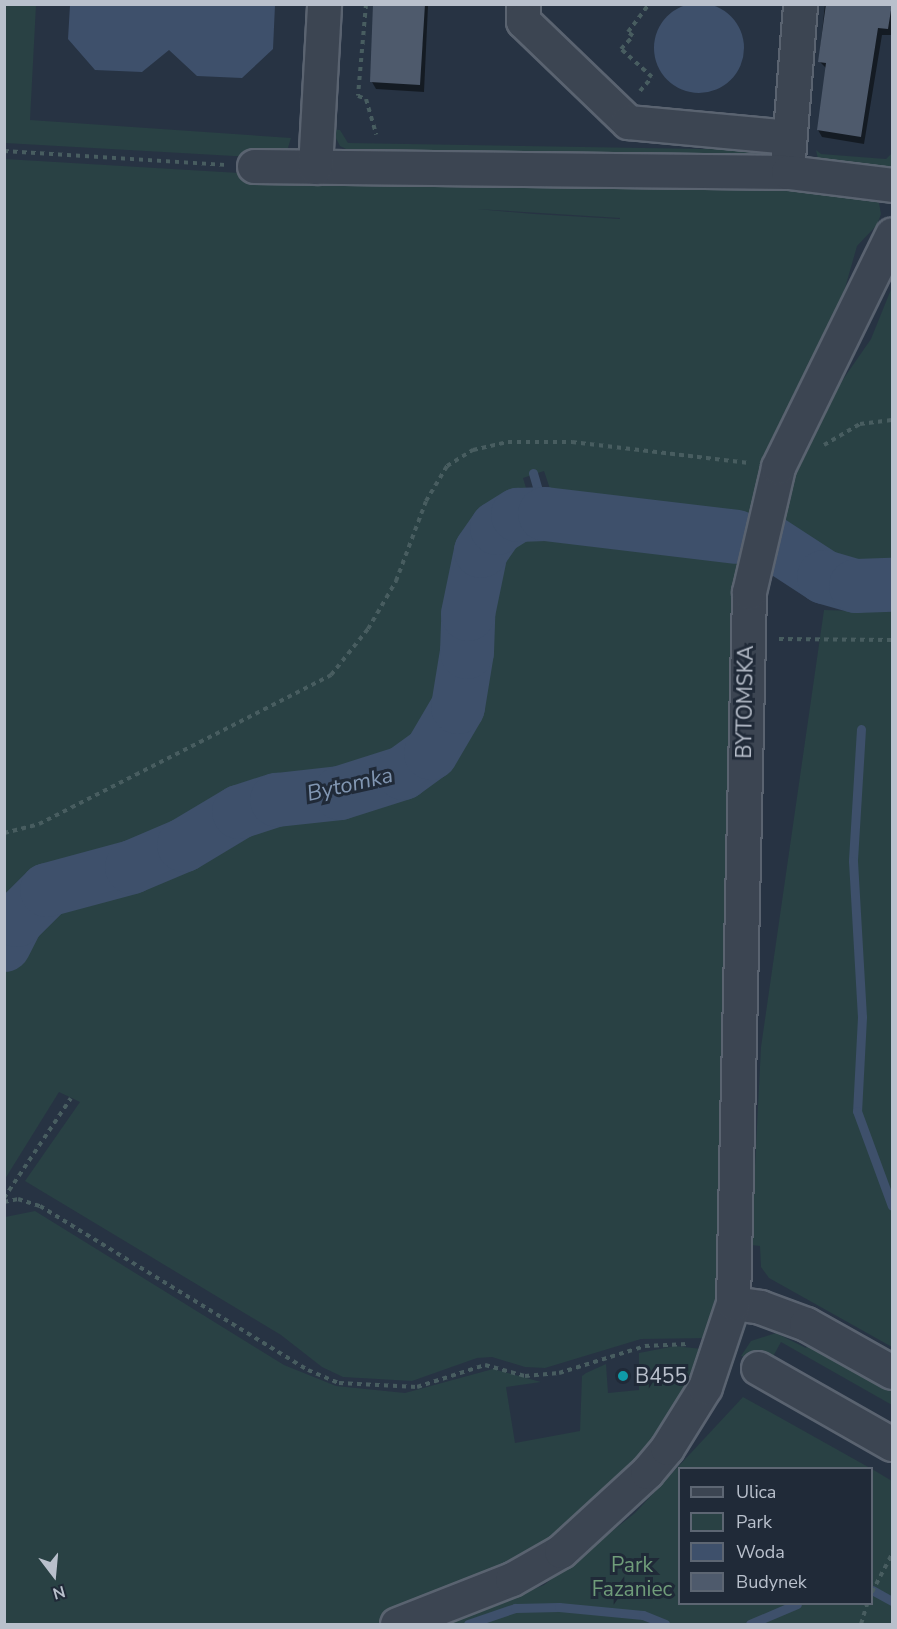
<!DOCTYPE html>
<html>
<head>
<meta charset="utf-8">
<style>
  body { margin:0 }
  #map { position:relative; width:897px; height:1629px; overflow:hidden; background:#273343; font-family:"Nunito Sans",sans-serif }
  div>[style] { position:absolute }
  .green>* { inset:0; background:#294144 }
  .water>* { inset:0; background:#3e506b }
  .round { border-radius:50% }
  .shadow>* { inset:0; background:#0007 }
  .stream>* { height:9px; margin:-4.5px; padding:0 4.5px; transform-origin:4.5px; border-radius:4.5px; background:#3e506b }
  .river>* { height:54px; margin:-27px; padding:0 27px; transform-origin:27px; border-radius:27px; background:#3e506b }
  .building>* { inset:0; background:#4e5a6c }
  .path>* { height:4px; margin-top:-2px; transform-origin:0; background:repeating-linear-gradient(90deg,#485d60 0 4.5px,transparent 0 9px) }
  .roads { filter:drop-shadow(2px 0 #5a6370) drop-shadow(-2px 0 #5a6370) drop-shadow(0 2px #5a6370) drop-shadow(0 -2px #5a6370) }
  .minor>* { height:33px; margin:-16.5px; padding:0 16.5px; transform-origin:16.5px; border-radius:16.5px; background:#3c4552 }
  .dots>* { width:16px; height:16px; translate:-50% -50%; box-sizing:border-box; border:3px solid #202a38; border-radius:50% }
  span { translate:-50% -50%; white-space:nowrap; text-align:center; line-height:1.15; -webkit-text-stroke:6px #202a38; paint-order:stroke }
  .street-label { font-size:21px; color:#b9c0cc }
  .poi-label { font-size:21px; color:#b9c0cc }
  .left { translate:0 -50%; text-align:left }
  .park-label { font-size:21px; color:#709d7a }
  .water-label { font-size:22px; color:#8196b2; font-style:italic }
  .frame { position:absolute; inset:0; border:6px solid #b9c0cc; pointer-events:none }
  .legend { position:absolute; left:678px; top:1467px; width:195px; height:138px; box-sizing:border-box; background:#202a38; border:2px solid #5d6673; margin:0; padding:8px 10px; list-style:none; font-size:18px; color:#b9c0cc }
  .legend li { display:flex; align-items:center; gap:12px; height:30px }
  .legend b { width:30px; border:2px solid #5d6673 }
  .north { position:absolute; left:24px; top:1545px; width:60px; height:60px; -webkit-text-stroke:4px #202a38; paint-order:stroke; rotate:164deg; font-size:16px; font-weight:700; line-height:24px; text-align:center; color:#b9c0cc }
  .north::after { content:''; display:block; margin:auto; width:21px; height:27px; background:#b9c0cc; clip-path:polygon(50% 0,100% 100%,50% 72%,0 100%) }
</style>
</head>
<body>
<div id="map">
  <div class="green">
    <i style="clip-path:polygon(4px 5px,36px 5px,30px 120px,291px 138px,287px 151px,269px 158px,5px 143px)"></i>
    <i style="clip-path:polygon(331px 129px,340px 130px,348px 143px,771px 150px,768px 158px,352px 152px,340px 146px)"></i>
    <i style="clip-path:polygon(816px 150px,821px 154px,886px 159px,892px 153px,892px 169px,818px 159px)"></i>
    <i style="clip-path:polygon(evenodd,5px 159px,307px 177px,766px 178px,872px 196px,879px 203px,881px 214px,877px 225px,857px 246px,832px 334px,753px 528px,705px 525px,566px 504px,552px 495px,544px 471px,523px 478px,531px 504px,508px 507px,486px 524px,470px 545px,456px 630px,457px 668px,447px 710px,408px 760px,395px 768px,359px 778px,256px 798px,185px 837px,82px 873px,29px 880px,5px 899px,5px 159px,477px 209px,620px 218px,620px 219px,534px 214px,477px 209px)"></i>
    <i style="clip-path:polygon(892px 287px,892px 579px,886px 580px,852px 575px,827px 567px,795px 542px,777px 536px,791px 472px,819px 414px,871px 339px)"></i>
    <i style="clip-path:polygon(547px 526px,615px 539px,680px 540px,742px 548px,730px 652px,727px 1073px,718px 1300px,711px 1338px,641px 1339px,545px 1368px,525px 1367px,492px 1357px,477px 1358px,412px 1381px,343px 1377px,322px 1367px,281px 1335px,25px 1181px,80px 1102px,59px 1092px,5px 1179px,5px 962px,27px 927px,56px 900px,186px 862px,255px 822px,322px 814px,371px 802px,395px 792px,436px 766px,460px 738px,466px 720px,483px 645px,489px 578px,499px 549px,521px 530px)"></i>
    <i style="clip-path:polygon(824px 610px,892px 612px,892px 1347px,769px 1278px,761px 1267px,760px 1246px,751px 1245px,761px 1047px)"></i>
    <i style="clip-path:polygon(35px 1211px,284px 1365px,336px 1386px,405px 1393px,493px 1369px,541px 1382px,506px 1387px,515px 1443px,580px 1431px,582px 1376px,586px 1373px,606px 1364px,608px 1393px,639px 1390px,639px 1353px,675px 1346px,711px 1350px,701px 1385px,570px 1537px,382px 1624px,5px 1624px,5px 1217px)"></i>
    <i style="clip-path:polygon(776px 1333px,806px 1348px,811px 1341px,892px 1387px,892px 1405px,781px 1342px,770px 1362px,741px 1356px,751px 1341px)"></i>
    <i style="clip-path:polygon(743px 1397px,870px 1468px,680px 1468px,680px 1604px,872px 1604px,872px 1469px,892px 1481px,892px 1624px,443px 1624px,544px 1585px,635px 1513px)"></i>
  </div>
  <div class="water">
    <i class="round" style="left:654px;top:3px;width:90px;height:90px"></i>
    <i style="clip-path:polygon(70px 5px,275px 5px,273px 49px,242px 78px,197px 76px,169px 50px,142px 72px,95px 70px,68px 39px)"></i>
  </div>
  <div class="shadow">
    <i style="clip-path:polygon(375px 4px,428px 6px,424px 92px,376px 89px,372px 82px)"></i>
    <i style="clip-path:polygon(825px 4px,892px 4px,892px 35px,882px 35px,864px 144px,822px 137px,818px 130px,827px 69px,819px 61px)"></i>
  </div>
  <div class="stream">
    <i style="left:533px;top:473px;width:43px;rotate:73.7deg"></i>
    <i style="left:861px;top:729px;width:132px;rotate:93.5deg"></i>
    <i style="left:853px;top:861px;width:156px;rotate:86.7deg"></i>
    <i style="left:862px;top:1017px;width:94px;rotate:93deg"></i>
    <i style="left:857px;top:1111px;width:101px;rotate:69.8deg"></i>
    <i style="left:872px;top:1590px;width:23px;rotate:29deg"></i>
    <i style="left:468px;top:1624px;width:50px;rotate:-18.8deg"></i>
    <i style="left:515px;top:1608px;width:44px;rotate:-1.3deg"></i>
    <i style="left:559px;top:1607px;width:84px;rotate:5.4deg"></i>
    <i style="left:643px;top:1615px;width:24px;rotate:22deg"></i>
    <i style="left:750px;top:1624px;width:51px;rotate:-23.1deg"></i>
  </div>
  <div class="river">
    <i style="left:772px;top:543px;width:62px;rotate:33.2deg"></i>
    <i style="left:824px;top:577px;width:33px;rotate:16deg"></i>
    <i style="left:856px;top:586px;width:36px;rotate:-2deg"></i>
    <i style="left:4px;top:945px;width:28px;rotate:-63deg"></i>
    <i style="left:17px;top:920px;width:42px;rotate:-45deg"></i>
    <i style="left:47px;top:890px;width:88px;rotate:-15.1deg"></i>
    <i style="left:132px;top:867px;width:56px;rotate:-22.9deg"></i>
    <i style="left:184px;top:845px;width:64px;rotate:-31deg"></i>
    <i style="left:239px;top:812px;width:40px;rotate:-18deg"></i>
    <i style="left:277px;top:800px;width:63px;rotate:-6.3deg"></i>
    <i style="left:340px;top:793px;width:66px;rotate:-17.6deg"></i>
    <i style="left:403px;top:773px;width:34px;rotate:-36deg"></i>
    <i style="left:431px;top:753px;width:53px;rotate:-59.6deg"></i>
    <i style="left:458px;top:707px;width:56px;rotate:-80.7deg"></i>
    <i style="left:467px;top:652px;width:38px;rotate:-88deg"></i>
    <i style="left:468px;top:614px;width:64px;rotate:-78.3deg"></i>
    <i style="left:481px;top:551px;width:28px;rotate:-55deg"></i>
    <i style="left:497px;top:528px;width:25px;rotate:-32deg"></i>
    <i style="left:518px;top:515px;width:27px;rotate:-2deg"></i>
    <i style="left:545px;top:514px;width:193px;rotate:6.8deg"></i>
  </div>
  <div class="building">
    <i style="clip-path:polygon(373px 4px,425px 4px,420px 85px,370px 82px)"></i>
    <i style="clip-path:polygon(826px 4px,892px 4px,888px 29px,878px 28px,861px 137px,817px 130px,826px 63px,818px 62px)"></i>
  </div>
  <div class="path">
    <i style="left:366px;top:4px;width:92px;rotate:95deg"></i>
    <i style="left:358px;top:96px;width:9px;rotate:21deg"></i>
    <i style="left:366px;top:99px;width:37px;rotate:74deg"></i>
    <i style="left:640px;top:91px;width:18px;rotate:-49deg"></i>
    <i style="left:652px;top:77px;width:42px;rotate:-137.9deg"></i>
    <i style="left:621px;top:49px;width:18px;rotate:-47deg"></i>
    <i style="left:633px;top:36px;width:6px;rotate:-141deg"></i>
    <i style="left:628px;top:32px;width:35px;rotate:-53deg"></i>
    <i style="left:4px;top:151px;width:221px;rotate:3.6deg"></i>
    <i style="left:824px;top:445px;width:42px;rotate:-30.3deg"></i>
    <i style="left:860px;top:424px;width:32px;rotate:-7deg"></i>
    <i style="left:779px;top:639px;width:113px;rotate:0.5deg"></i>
    <i style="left:4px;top:833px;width:36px;rotate:-14deg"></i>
    <i style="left:39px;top:824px;width:328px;rotate:-27deg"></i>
    <i style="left:331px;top:675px;width:59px;rotate:-51.2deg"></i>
    <i style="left:368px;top:629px;width:56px;rotate:-59.7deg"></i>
    <i style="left:396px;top:581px;width:85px;rotate:-69.4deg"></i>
    <i style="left:426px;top:501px;width:41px;rotate:-59deg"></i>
    <i style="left:447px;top:466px;width:31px;rotate:-32deg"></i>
    <i style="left:473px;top:450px;width:36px;rotate:-13deg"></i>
    <i style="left:508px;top:442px;width:64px"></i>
    <i style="left:572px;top:442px;width:176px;rotate:6.8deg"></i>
    <i style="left:4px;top:1198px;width:120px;rotate:-56.2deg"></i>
    <i style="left:4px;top:1202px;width:14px;rotate:-12deg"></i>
    <i style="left:18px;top:1199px;width:23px;rotate:18deg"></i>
    <i style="left:40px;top:1206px;width:314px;rotate:31.5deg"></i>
    <i style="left:308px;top:1370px;width:34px;rotate:23deg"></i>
    <i style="left:339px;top:1383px;width:78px;rotate:2.9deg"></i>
    <i style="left:417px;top:1387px;width:71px;rotate:-17.9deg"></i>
    <i style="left:485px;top:1365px;width:41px;rotate:15.4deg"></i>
    <i style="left:525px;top:1376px;width:34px;rotate:-5deg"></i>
    <i style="left:559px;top:1373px;width:90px;rotate:-17.4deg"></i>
    <i style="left:645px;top:1346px;width:43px;rotate:-2.7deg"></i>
    <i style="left:872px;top:1592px;width:43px;rotate:-62.2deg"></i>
    <i style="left:861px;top:1624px;width:21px;rotate:-73deg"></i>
  </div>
  <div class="roads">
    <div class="minor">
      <i style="left:523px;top:4px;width:17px;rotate:90deg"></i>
      <i style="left:523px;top:21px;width:146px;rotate:43.9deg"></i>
      <i style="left:628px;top:122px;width:162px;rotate:5.3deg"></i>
      <i style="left:788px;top:158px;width:154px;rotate:-85.5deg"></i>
      <i style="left:254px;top:166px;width:534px;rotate:0.64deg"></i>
      <i style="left:788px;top:172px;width:105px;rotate:7.1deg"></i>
      <i style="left:315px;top:167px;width:163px;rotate:-86.8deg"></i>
      <i style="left:733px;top:1303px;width:27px;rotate:8deg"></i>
      <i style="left:760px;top:1307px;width:49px;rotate:20.3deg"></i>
      <i style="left:806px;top:1324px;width:98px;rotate:29.2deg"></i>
      <i style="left:758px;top:1368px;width:154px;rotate:29.6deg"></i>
      <i style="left:397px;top:1624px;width:123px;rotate:-21.4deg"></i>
      <i style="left:512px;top:1579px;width:56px;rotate:-29.7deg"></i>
      <i style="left:561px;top:1551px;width:117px;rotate:-42.6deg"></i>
      <i style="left:647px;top:1472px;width:31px;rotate:-50deg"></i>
      <i style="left:667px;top:1448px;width:72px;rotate:-58.1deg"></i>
      <i style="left:705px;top:1387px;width:89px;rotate:-71.6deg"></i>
      <i style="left:733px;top:1303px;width:711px;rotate:-88.71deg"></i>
      <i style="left:749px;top:592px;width:128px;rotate:-76.9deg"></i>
      <i style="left:778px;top:467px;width:259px;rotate:-63.9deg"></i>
    </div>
  </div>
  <div class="dots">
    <i style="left:623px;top:1376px;background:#0f9aa8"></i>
  </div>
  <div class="street-label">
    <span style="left:745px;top:702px;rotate:-89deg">BYTOMSKA</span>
  </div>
  <div class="poi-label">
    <span class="left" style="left:635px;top:1376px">B455</span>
  </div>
  <div class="park-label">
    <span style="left:632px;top:1577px">Park<br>Fazaniec</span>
  </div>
  <div class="water-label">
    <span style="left:350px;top:785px;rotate:-13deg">Bytomka</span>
  </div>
  <div class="frame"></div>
  <ul class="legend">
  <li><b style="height:8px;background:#3c4552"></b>Ulica</li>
  <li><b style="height:16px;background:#294144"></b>Park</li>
  <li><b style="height:16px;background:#3e506b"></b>Woda</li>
  <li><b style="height:16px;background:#4e5a6c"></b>Budynek</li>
  </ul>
  <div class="north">N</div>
</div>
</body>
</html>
